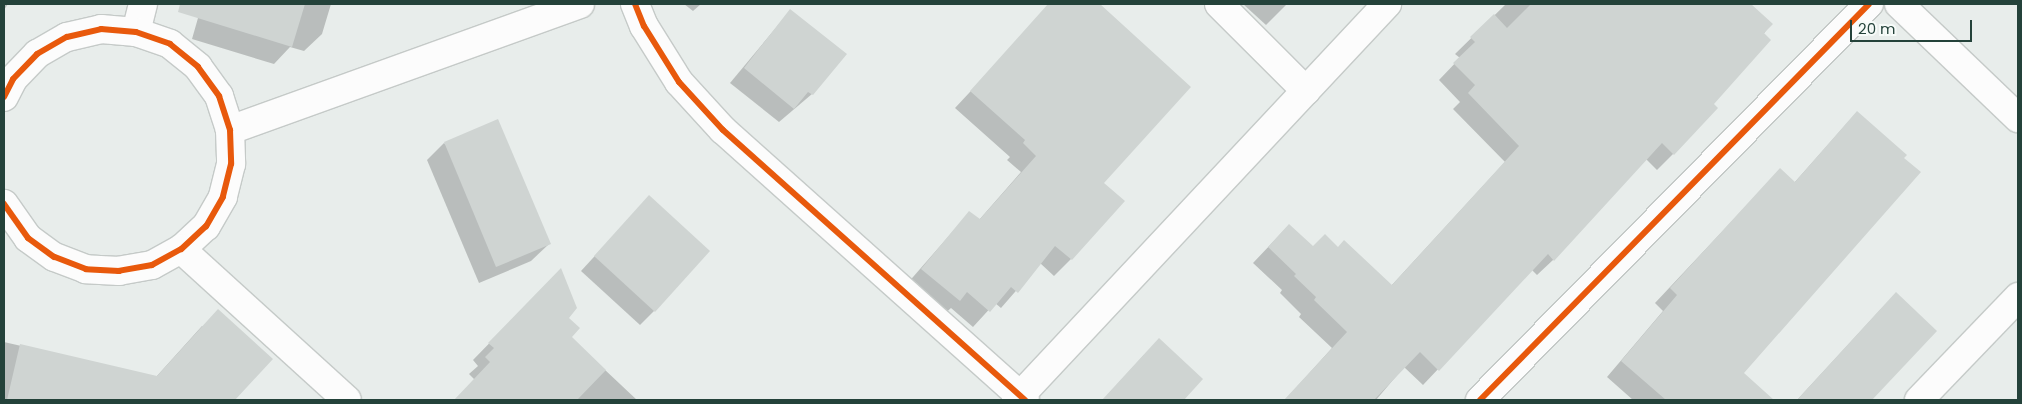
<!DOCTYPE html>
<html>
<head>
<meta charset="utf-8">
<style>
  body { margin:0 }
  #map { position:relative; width:2022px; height:404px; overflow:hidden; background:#e8edeb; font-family:Poppins,sans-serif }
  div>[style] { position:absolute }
  .shadow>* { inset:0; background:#0003 }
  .building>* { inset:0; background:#cfd4d2 }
  .roads { filter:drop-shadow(1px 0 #c5cac8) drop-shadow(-1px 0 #c5cac8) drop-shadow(0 1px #c5cac8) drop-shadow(0 -1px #c5cac8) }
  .minor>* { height:28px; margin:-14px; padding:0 14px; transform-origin:14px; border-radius:14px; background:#fcfcfc }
  .tertiary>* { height:28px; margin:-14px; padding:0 14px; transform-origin:14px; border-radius:14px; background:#fcfcfc }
  .cycleway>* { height:6px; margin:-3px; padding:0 3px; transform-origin:3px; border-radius:3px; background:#e8590c }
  span { translate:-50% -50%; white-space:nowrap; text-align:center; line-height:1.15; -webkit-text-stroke:5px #f7fbf9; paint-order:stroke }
  .frame { position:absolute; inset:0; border:5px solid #24423a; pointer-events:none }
  .scale { position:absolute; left:1850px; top:20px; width:122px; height:22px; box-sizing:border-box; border:2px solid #24423a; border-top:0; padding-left:6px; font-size:15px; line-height:18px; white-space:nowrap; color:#24423a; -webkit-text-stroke:4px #f7fbf9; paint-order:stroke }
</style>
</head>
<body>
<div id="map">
  <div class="shadow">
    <i style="clip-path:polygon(4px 4px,8px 4px,4px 10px)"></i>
    <i style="clip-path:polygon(202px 4px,331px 4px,322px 34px,304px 51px,290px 47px,274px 64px,192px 39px)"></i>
    <i style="clip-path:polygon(684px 4px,701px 4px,693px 11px)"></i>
    <i style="clip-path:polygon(1052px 4px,1098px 4px,1189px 87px,1102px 183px,1123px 201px,1071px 259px,1054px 276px,1040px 263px,1001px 308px,995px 303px,973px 327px,951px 308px,942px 316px,906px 285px,969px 213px,979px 220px,1021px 172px,1007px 160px,1010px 157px,955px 108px)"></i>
    <i style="clip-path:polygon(1243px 4px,1287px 4px,1266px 25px)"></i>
    <i style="clip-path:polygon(1506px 4px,1749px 4px,1771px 24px,1673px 154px,1657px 170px,1646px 159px,1553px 260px,1537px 275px,1532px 270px,1423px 385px,1404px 367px,1376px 400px,1285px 400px,1332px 348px,1299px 317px,1301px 314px,1280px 293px,1282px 290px,1253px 263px,1289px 225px,1313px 248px,1338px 248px,1391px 286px,1505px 162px,1453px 109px,1460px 102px,1439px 80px,1460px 58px,1455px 54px)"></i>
    <i style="clip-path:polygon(790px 11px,812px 94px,779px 122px,730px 83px)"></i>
    <i style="clip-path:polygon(1857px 112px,1742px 373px,1772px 400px,1633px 400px,1607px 377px,1663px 311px,1655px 303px,1780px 170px,1794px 183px)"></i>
    <i style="clip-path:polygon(444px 143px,549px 244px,531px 261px,479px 283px,427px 160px)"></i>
    <i style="clip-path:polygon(649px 197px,654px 311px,640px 325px,581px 271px)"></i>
    <i style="clip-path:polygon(544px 287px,567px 318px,570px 337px,637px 400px,455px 400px,475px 380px,469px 374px,478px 366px,473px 360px)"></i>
    <i style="clip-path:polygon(1881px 309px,1935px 331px,1871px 400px,1797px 400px)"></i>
    <i style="clip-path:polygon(202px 326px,271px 359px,233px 400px,4px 400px,4px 342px,156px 377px)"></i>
    <i style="clip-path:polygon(1144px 355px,1201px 379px,1182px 400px,1103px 400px)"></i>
  </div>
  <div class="building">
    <i style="clip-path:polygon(180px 4px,305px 4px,292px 47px,178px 12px)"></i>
    <i style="clip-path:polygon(1048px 4px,1100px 4px,1191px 87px,1104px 183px,1125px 201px,1072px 260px,1055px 246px,1018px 293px,1011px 287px,990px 312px,967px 292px,960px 301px,921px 269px,969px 211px,980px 219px,1036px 156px,1023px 143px,1025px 140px,970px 91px)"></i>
    <i style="clip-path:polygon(1531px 4px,1751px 4px,1773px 24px,1764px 33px,1771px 40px,1714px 104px,1718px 108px,1674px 155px,1662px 143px,1554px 261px,1548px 254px,1439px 371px,1420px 352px,1374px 400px,1284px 400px,1347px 332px,1314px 300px,1316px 297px,1294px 276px,1296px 274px,1268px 247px,1289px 224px,1313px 246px,1325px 234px,1338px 247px,1344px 240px,1392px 285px,1519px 146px,1468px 93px,1475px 85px,1453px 63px,1475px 42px,1470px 37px,1494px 14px,1507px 28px)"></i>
    <i style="clip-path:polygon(790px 9px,847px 54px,813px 95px,808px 92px,794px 109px,744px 68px)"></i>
    <i style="clip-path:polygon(1857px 111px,1907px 155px,1904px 158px,1921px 172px,1744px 373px,1774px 400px,1666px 400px,1621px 361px,1677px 295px,1670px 288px,1780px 168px,1795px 182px)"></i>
    <i style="clip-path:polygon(498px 119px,551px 244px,496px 267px,444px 142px)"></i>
    <i style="clip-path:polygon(649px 195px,710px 251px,655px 312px,594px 256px)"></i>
    <i style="clip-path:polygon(561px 268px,577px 308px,569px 318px,580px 328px,572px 337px,606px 370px,577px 400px,454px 400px,490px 362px,485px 357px,494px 348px,488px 343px)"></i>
    <i style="clip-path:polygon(1896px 292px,1937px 331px,1872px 400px,1797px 400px)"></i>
    <i style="clip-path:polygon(218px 309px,273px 359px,235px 400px,7px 400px,20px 344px,157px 376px)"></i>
    <i style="clip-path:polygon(1159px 338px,1203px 379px,1184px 400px,1102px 400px)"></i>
  </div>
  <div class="roads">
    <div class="minor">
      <i style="left:635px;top:4px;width:24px;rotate:68deg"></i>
      <i style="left:644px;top:26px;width:66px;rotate:58deg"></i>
      <i style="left:679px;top:82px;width:65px;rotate:47.5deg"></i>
      <i style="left:723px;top:130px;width:405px;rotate:41.8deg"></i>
      <i style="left:1219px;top:4px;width:123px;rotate:45deg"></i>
      <i style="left:136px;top:32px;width:29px;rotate:-76deg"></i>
      <i style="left:4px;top:97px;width:20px;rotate:-63deg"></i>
      <i style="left:13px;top:79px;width:35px;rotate:-46deg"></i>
      <i style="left:37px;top:54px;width:34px;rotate:-30deg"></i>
      <i style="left:67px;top:37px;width:35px;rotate:-13deg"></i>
      <i style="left:101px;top:29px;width:35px;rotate:5deg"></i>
      <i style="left:136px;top:32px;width:36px;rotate:19deg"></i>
      <i style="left:170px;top:44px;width:36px;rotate:39deg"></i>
      <i style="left:198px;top:67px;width:36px;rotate:54deg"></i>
      <i style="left:219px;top:96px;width:36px;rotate:72deg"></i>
      <i style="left:230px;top:130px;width:34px;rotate:88deg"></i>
      <i style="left:231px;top:164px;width:34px;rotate:104deg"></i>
      <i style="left:223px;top:197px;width:34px;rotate:120deg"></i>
      <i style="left:206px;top:226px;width:34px;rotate:137deg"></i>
      <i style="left:181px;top:249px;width:33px;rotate:151deg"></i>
      <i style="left:152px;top:265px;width:34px;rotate:170deg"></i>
      <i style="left:119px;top:271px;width:33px;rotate:-177deg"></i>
      <i style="left:86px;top:269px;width:34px;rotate:-159deg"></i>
      <i style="left:54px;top:257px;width:32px;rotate:-144deg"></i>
      <i style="left:28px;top:238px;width:42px;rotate:-125.2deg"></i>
      <i style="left:230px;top:130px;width:372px;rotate:-19.8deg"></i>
      <i style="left:181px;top:249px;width:224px;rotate:42.3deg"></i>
      <i style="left:1016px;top:400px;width:543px;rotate:-46.87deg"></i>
      <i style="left:1480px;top:400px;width:555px;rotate:-45.51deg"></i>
      <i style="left:1919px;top:400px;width:143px;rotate:-46.1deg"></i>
    </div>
    <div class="tertiary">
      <i style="left:1899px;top:4px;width:165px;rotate:43.8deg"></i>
    </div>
  </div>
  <div class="cycleway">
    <i style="left:635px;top:4px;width:24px;rotate:68deg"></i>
    <i style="left:644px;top:26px;width:66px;rotate:58deg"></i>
    <i style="left:679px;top:82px;width:65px;rotate:47.5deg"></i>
    <i style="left:723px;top:130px;width:405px;rotate:41.8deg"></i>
    <i style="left:4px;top:97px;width:20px;rotate:-63deg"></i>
    <i style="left:13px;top:79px;width:35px;rotate:-46deg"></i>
    <i style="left:37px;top:54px;width:34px;rotate:-30deg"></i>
    <i style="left:67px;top:37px;width:35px;rotate:-13deg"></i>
    <i style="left:101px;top:29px;width:35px;rotate:5deg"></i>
    <i style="left:136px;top:32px;width:36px;rotate:19deg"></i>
    <i style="left:170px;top:44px;width:36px;rotate:39deg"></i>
    <i style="left:198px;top:67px;width:36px;rotate:54deg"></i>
    <i style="left:219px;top:96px;width:36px;rotate:72deg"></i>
    <i style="left:230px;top:130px;width:34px;rotate:88deg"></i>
    <i style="left:231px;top:164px;width:34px;rotate:104deg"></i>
    <i style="left:223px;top:197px;width:34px;rotate:120deg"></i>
    <i style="left:206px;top:226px;width:34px;rotate:137deg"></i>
    <i style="left:181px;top:249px;width:33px;rotate:151deg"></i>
    <i style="left:152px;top:265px;width:34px;rotate:170deg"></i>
    <i style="left:119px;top:271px;width:33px;rotate:-177deg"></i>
    <i style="left:86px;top:269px;width:34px;rotate:-159deg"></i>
    <i style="left:54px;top:257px;width:32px;rotate:-144deg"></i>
    <i style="left:28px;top:238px;width:42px;rotate:-125.2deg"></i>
    <i style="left:1480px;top:400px;width:555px;rotate:-45.51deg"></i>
  </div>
  <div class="frame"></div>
  <div class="scale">20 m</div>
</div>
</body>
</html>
